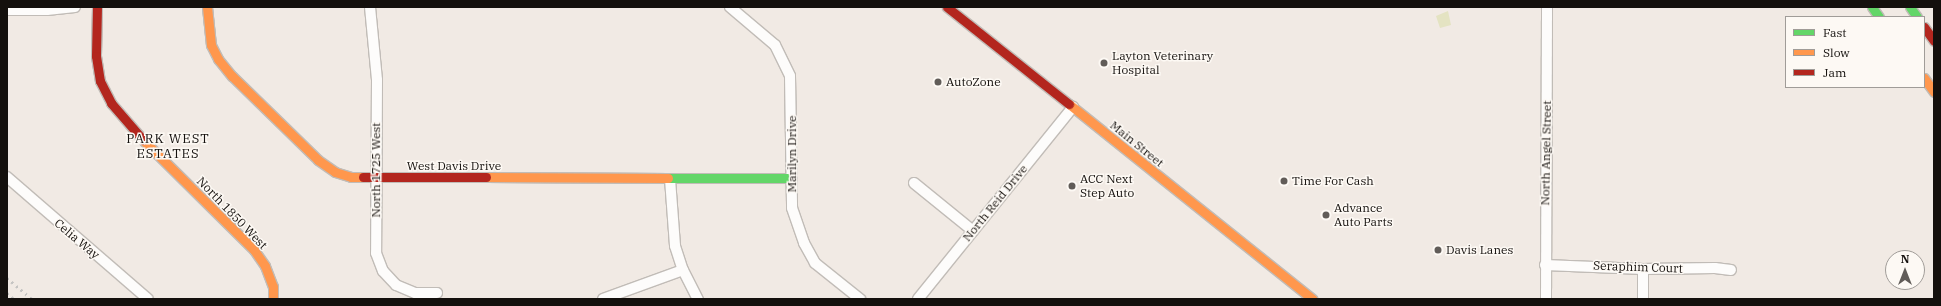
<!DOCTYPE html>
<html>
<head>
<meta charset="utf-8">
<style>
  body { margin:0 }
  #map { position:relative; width:1941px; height:306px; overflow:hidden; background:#f1eae4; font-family:"IBM Plex Serif",serif }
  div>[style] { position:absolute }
  .green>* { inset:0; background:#e4e3c2 }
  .roads { filter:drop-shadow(1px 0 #c1bcb7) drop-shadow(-1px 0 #c1bcb7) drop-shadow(0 1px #c1bcb7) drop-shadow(0 -1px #c1bcb7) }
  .street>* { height:10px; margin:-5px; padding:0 5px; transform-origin:5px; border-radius:5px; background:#fdfcfb }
  .fast>* { height:9px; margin:-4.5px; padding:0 4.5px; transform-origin:4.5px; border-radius:4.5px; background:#63d668 }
  .slow>* { height:9px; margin:-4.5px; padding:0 4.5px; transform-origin:4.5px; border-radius:4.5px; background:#ff974d }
  .jam>* { height:9px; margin:-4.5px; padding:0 4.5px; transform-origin:4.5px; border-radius:4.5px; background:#b3261e }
  .rail>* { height:2.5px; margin-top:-1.25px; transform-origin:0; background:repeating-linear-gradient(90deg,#c5c4c2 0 2px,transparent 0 6px) }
  .dots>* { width:11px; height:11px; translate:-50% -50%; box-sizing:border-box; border:2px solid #fdf9f4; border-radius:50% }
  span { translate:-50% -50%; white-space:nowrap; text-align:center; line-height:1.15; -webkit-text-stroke:3px #fdf9f4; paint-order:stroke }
  .poi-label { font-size:12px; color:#14100d }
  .left { translate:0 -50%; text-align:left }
  .street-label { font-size:12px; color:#14100d }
  .neighbourhood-label { font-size:13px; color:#14100d; letter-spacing:1px }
  .frame { position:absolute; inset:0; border:8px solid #14100d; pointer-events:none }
  .legend { position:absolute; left:1785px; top:16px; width:140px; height:72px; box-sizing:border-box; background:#fdf9f4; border:1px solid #a09c98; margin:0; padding:5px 7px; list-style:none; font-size:12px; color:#14100d }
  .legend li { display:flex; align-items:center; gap:8px; height:20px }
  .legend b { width:20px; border:1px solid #a09c98 }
  .north { position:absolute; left:1885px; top:250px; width:40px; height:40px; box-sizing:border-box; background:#fdf9f4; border:1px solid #a09c98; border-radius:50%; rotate:0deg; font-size:11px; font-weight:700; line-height:16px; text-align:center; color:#14100d }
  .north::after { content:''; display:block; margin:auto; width:14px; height:18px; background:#615c58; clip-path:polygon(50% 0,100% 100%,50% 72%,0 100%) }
</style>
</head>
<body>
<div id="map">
  <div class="green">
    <i style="clip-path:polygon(1448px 11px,1451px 25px,1440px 28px,1436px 16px)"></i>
  </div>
  <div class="roads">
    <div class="street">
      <i style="left:370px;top:7px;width:73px;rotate:84.5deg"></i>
      <i style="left:377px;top:80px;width:173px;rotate:90.3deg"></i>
      <i style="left:376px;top:253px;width:19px;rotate:69deg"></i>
      <i style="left:383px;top:271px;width:19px;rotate:47deg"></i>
      <i style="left:396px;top:285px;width:21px;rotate:23deg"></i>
      <i style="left:415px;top:293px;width:22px"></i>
      <i style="left:730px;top:7px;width:59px;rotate:40.2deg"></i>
      <i style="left:775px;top:45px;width:34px;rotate:64deg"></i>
      <i style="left:790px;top:76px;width:132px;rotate:89.1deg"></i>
      <i style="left:792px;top:208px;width:37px;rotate:71deg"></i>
      <i style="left:804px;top:243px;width:23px;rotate:61deg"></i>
      <i style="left:815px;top:263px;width:58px;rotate:38.7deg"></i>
      <i style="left:7px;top:10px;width:40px"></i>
      <i style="left:47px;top:10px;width:28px;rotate:-6deg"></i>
      <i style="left:7px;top:177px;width:186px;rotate:40.9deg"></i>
      <i style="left:670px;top:179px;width:67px;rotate:85.7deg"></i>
      <i style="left:675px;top:246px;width:25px;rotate:72deg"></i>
      <i style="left:683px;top:270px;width:33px;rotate:63deg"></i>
      <i style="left:914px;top:183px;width:76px;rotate:39.1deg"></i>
      <i style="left:1545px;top:265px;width:98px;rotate:2.3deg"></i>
      <i style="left:1643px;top:269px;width:72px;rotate:-0.8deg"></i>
      <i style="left:1715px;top:268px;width:16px;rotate:7deg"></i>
      <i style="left:603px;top:299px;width:85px;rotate:-19.9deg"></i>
      <i style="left:918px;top:299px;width:247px;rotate:-51.1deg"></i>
      <i style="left:1546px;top:299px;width:292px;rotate:-89.8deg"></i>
      <i style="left:1643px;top:299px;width:30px;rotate:-90deg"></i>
    </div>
    <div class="fast">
      <i style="left:1872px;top:7px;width:12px;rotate:55deg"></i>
      <i style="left:1910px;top:7px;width:12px;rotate:55deg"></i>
      <i style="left:668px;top:178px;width:124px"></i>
    </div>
    <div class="slow">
      <i style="left:207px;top:7px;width:38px;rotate:84deg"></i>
      <i style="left:211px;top:45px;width:16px;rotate:63deg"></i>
      <i style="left:218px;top:59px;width:22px;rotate:51deg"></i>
      <i style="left:232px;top:76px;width:120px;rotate:44.3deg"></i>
      <i style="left:318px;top:160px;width:21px;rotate:35deg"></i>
      <i style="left:335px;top:172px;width:17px;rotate:17deg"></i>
      <i style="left:351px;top:177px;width:12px"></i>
      <i style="left:1924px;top:78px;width:17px;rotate:54deg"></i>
      <i style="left:1069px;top:104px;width:312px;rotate:38.7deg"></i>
      <i style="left:143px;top:140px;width:156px;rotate:44.7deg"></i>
      <i style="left:254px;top:250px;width:19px;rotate:55deg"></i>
      <i style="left:265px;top:266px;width:22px;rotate:69deg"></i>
      <i style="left:273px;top:287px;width:12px;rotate:90deg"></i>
      <i style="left:486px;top:177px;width:182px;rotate:0.3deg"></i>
    </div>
    <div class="jam">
      <i style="left:97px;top:7px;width:49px;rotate:91.2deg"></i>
      <i style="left:96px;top:56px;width:25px;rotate:81deg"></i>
      <i style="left:100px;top:81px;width:25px;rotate:63deg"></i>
      <i style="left:111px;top:103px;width:49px;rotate:49.1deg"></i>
      <i style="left:947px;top:7px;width:156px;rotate:38.5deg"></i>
      <i style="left:1924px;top:27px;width:17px;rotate:54deg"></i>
      <i style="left:363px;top:177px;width:123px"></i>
    </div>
  </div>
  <div class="rail">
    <i style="left:7px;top:278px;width:33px;rotate:40deg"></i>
    <i style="left:7px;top:293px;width:9px;rotate:41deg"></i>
  </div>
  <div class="dots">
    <i style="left:1104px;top:63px;background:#615c58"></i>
    <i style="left:938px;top:82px;background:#615c58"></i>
    <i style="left:1284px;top:181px;background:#615c58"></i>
    <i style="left:1072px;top:186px;background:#615c58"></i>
    <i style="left:1326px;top:215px;background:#615c58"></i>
    <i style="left:1438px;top:250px;background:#615c58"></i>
  </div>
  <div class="poi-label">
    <span class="left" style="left:1112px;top:63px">Layton Veterinary<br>Hospital</span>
    <span class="left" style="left:946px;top:82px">AutoZone</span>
    <span class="left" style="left:1080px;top:186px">ACC Next<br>Step Auto</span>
    <span class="left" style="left:1292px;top:181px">Time For Cash</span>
    <span class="left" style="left:1334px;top:215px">Advance<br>Auto Parts</span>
    <span class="left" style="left:1446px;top:250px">Davis Lanes</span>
  </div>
  <div class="street-label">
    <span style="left:1137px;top:144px;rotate:39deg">Main Street</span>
    <span style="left:1546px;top:153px;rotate:-89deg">North Angel Street</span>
    <span style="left:792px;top:154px;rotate:-90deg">Marilyn Drive</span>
    <span style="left:454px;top:166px">West Davis Drive</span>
    <span style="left:376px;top:170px;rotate:-90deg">North 1725 West</span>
    <span style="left:995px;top:203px;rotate:-51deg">North Reid Drive</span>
    <span style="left:232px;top:213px;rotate:46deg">North 1850 West</span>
    <span style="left:77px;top:239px;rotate:40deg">Celia Way</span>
    <span style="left:1638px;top:267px;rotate:2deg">Seraphim Court</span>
  </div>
  <div class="neighbourhood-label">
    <span style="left:168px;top:147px">PARK WEST<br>ESTATES</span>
  </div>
  <div class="frame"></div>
  <ul class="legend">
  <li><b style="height:5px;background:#63d668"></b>Fast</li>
  <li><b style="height:5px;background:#ff974d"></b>Slow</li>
  <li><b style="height:5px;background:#b3261e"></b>Jam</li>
  </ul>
  <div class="north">N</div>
</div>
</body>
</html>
